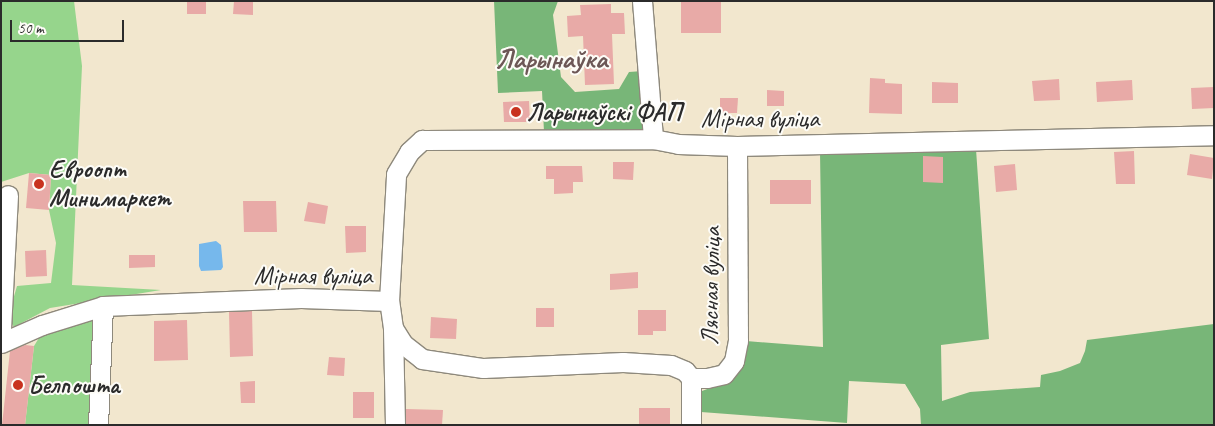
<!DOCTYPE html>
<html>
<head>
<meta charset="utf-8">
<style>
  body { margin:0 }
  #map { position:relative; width:1215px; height:426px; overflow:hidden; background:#f2e7ce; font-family:Caveat,sans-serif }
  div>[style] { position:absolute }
  .green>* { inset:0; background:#96d58c }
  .forest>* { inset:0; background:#78b678 }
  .water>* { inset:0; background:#76b8ec }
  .building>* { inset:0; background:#e8aaa7 }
  .roads { filter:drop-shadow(1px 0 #8e897c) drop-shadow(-1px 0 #8e897c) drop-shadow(0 1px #8e897c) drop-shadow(0 -1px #8e897c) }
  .minor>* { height:19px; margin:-9.5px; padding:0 9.5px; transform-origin:9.5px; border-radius:9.5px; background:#fff }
  .dots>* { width:14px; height:14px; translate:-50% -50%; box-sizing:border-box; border:2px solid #fdfcf7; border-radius:50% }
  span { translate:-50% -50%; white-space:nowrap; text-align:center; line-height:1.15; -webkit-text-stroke:4px #fdfcf7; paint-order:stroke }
  .poi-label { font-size:25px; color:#2b2b2b; font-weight:700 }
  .left { translate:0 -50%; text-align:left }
  .street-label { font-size:25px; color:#2b2b2b }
  .quarter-label { font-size:28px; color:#6d5756; font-weight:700 }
  .frame { position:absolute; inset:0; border:2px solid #2b2b2b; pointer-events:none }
  .scale { position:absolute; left:10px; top:20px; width:114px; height:22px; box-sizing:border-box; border:2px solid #2b2b2b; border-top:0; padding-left:6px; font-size:15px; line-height:18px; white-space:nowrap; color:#2b2b2b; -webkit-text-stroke:4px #fdfcf7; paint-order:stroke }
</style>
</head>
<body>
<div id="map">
  <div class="green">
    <i style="clip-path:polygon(1px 1px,74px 1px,82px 66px,72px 285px,161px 290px,50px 308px,14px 327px,8px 317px,17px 286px,51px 283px,56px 243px,49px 210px,51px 175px,29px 173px,1px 182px)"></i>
    <i style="clip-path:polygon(93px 320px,97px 330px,92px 425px,25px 425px,34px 346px,42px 333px)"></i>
  </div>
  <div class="forest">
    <i style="clip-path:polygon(494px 1px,558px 1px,553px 15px,561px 77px,575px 92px,619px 89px,629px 72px,643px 71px,646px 133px,544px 132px,542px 91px,498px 93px)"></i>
    <i style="clip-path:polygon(976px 149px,989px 339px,941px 345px,942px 401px,970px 392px,1040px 387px,1041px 375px,1060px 371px,1080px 363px,1085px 351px,1087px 340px,1214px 324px,1214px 425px,921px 425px,920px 409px,905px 384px,849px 381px,847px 423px,701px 412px,702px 391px,731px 380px,743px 365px,746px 341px,823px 347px,820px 152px)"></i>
  </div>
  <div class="water">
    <i style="clip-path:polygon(216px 241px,221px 245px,223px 267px,221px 270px,201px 271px,199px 266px,199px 244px)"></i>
  </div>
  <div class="building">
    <i style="clip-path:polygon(187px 1px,206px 1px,206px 14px,187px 14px)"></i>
    <i style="clip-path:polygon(234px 1px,253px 1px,253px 15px,233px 14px)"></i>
    <i style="clip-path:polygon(681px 1px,721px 1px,721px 33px,681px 33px)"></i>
    <i style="clip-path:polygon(611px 4px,611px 13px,624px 13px,625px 34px,612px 34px,614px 84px,585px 85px,583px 36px,568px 37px,567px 16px,581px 15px,580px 5px)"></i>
    <i style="clip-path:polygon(870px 78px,885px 79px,885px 83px,902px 84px,902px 114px,869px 113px)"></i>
    <i style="clip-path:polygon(1059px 79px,1060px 100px,1034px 101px,1032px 81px)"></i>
    <i style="clip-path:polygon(1132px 80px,1133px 100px,1097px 102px,1096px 82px)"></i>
    <i style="clip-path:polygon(932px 82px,958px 83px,958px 103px,932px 103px)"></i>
    <i style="clip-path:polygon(1214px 87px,1214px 108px,1192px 109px,1191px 88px)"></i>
    <i style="clip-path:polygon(767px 90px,784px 91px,784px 106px,767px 106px)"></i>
    <i style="clip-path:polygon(720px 98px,738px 98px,737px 113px,720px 113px)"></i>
    <i style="clip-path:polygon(529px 101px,530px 122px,504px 122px,503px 102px)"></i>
    <i style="clip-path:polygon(1134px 151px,1135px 184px,1116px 184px,1114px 152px)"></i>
    <i style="clip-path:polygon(1190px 154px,1214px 158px,1212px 179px,1187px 175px)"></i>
    <i style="clip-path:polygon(923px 156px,943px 157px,943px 183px,923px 182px)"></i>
    <i style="clip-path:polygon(613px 162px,634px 162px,633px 180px,613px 179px)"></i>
    <i style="clip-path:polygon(1015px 164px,1017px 190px,996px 192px,994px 166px)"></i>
    <i style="clip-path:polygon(546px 166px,582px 166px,583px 182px,573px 182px,573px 193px,554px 194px,554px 179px,546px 179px)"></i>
    <i style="clip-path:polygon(29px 173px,51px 175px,49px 210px,26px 208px)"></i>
    <i style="clip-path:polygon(770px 180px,811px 180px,811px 204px,770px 204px)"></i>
    <i style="clip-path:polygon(243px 201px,276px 201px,277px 232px,244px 232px)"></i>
    <i style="clip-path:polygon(308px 202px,328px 206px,325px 224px,304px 221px)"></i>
    <i style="clip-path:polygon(345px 226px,366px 226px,366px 252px,346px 253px)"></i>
    <i style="clip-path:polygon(46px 250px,47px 276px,26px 277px,25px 251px)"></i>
    <i style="clip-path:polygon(129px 255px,155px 255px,155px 267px,129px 268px)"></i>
    <i style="clip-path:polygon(638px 272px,638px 288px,610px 290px,610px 274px)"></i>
    <i style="clip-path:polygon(536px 308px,554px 308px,554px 327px,536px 327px)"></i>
    <i style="clip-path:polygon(638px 310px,666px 310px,666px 331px,653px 331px,653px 335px,638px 335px)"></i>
    <i style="clip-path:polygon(252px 311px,253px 356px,230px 357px,229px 312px)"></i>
    <i style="clip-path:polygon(431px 317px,457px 319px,456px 339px,430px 338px)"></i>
    <i style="clip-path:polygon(187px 320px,188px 360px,154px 361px,154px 321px)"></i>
    <i style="clip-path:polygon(25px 345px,34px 346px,25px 425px,2px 425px,10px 351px)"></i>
    <i style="clip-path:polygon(329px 357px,345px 358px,344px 376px,327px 375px)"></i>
    <i style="clip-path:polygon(255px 381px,255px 403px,241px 403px,240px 382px)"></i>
    <i style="clip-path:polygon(353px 392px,374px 392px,374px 418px,353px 418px)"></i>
    <i style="clip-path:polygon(639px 408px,670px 408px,670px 425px,639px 425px)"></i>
    <i style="clip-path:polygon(406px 409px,443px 410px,442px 425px,406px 424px)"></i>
  </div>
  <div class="roads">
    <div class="minor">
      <i style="left:642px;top:1px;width:138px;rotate:85.4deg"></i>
      <i style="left:393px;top:328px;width:19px;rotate:58deg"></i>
      <i style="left:403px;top:344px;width:24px;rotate:38deg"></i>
      <i style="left:422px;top:359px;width:62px;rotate:8.4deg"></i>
      <i style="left:483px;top:368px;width:140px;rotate:-2.5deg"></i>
      <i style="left:623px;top:362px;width:48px;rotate:3.6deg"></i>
      <i style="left:671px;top:365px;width:15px;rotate:23deg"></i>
      <i style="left:685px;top:371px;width:9px;rotate:49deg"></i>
      <i style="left:1px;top:329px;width:134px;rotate:-87deg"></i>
      <i style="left:1px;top:343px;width:45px;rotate:-23.7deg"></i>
      <i style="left:42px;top:325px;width:64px;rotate:-17.3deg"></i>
      <i style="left:103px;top:306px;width:198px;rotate:-2.3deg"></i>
      <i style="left:301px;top:298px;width:88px;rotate:2deg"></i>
      <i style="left:691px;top:378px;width:16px"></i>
      <i style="left:707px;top:378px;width:17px;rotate:-13deg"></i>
      <i style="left:724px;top:374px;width:16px;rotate:-52deg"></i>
      <i style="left:734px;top:361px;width:20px;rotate:-79deg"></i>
      <i style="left:738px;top:341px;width:195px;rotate:-90.3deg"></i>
      <i style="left:98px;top:425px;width:119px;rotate:-87.6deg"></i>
      <i style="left:395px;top:425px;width:97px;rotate:-91.2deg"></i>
      <i style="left:393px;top:328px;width:27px;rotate:-98deg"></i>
      <i style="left:389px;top:301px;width:127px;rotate:-86.8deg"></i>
      <i style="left:396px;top:174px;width:26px;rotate:-59deg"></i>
      <i style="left:409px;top:152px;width:18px;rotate:-43deg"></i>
      <i style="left:422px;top:140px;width:231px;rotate:-0.2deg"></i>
      <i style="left:653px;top:139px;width:25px;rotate:11deg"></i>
      <i style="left:678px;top:144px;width:59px;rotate:1.9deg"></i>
      <i style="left:737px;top:146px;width:477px;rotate:-1.3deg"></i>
      <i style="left:691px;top:425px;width:47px;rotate:-90deg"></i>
    </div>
  </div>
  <div class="dots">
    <i style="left:516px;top:112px;background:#c8321e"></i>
    <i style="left:39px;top:184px;background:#c8321e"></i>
    <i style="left:18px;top:385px;background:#c8321e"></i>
  </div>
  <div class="poi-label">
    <span class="left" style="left:526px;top:112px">Ларынаўскі ФАП</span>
    <span class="left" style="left:49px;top:184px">Евроопт<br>Минимаркет</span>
    <span class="left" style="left:28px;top:385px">Белпошта</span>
  </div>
  <div class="street-label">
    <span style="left:760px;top:119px">Мірная вуліца</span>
    <span style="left:313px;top:276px">Мірная вуліца</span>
    <span style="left:711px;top:286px;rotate:-89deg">Лясная вуліца</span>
  </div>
  <div class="quarter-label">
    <span style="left:551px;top:59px">Ларынаўка</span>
  </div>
  <div class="frame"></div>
  <div class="scale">50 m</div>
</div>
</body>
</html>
